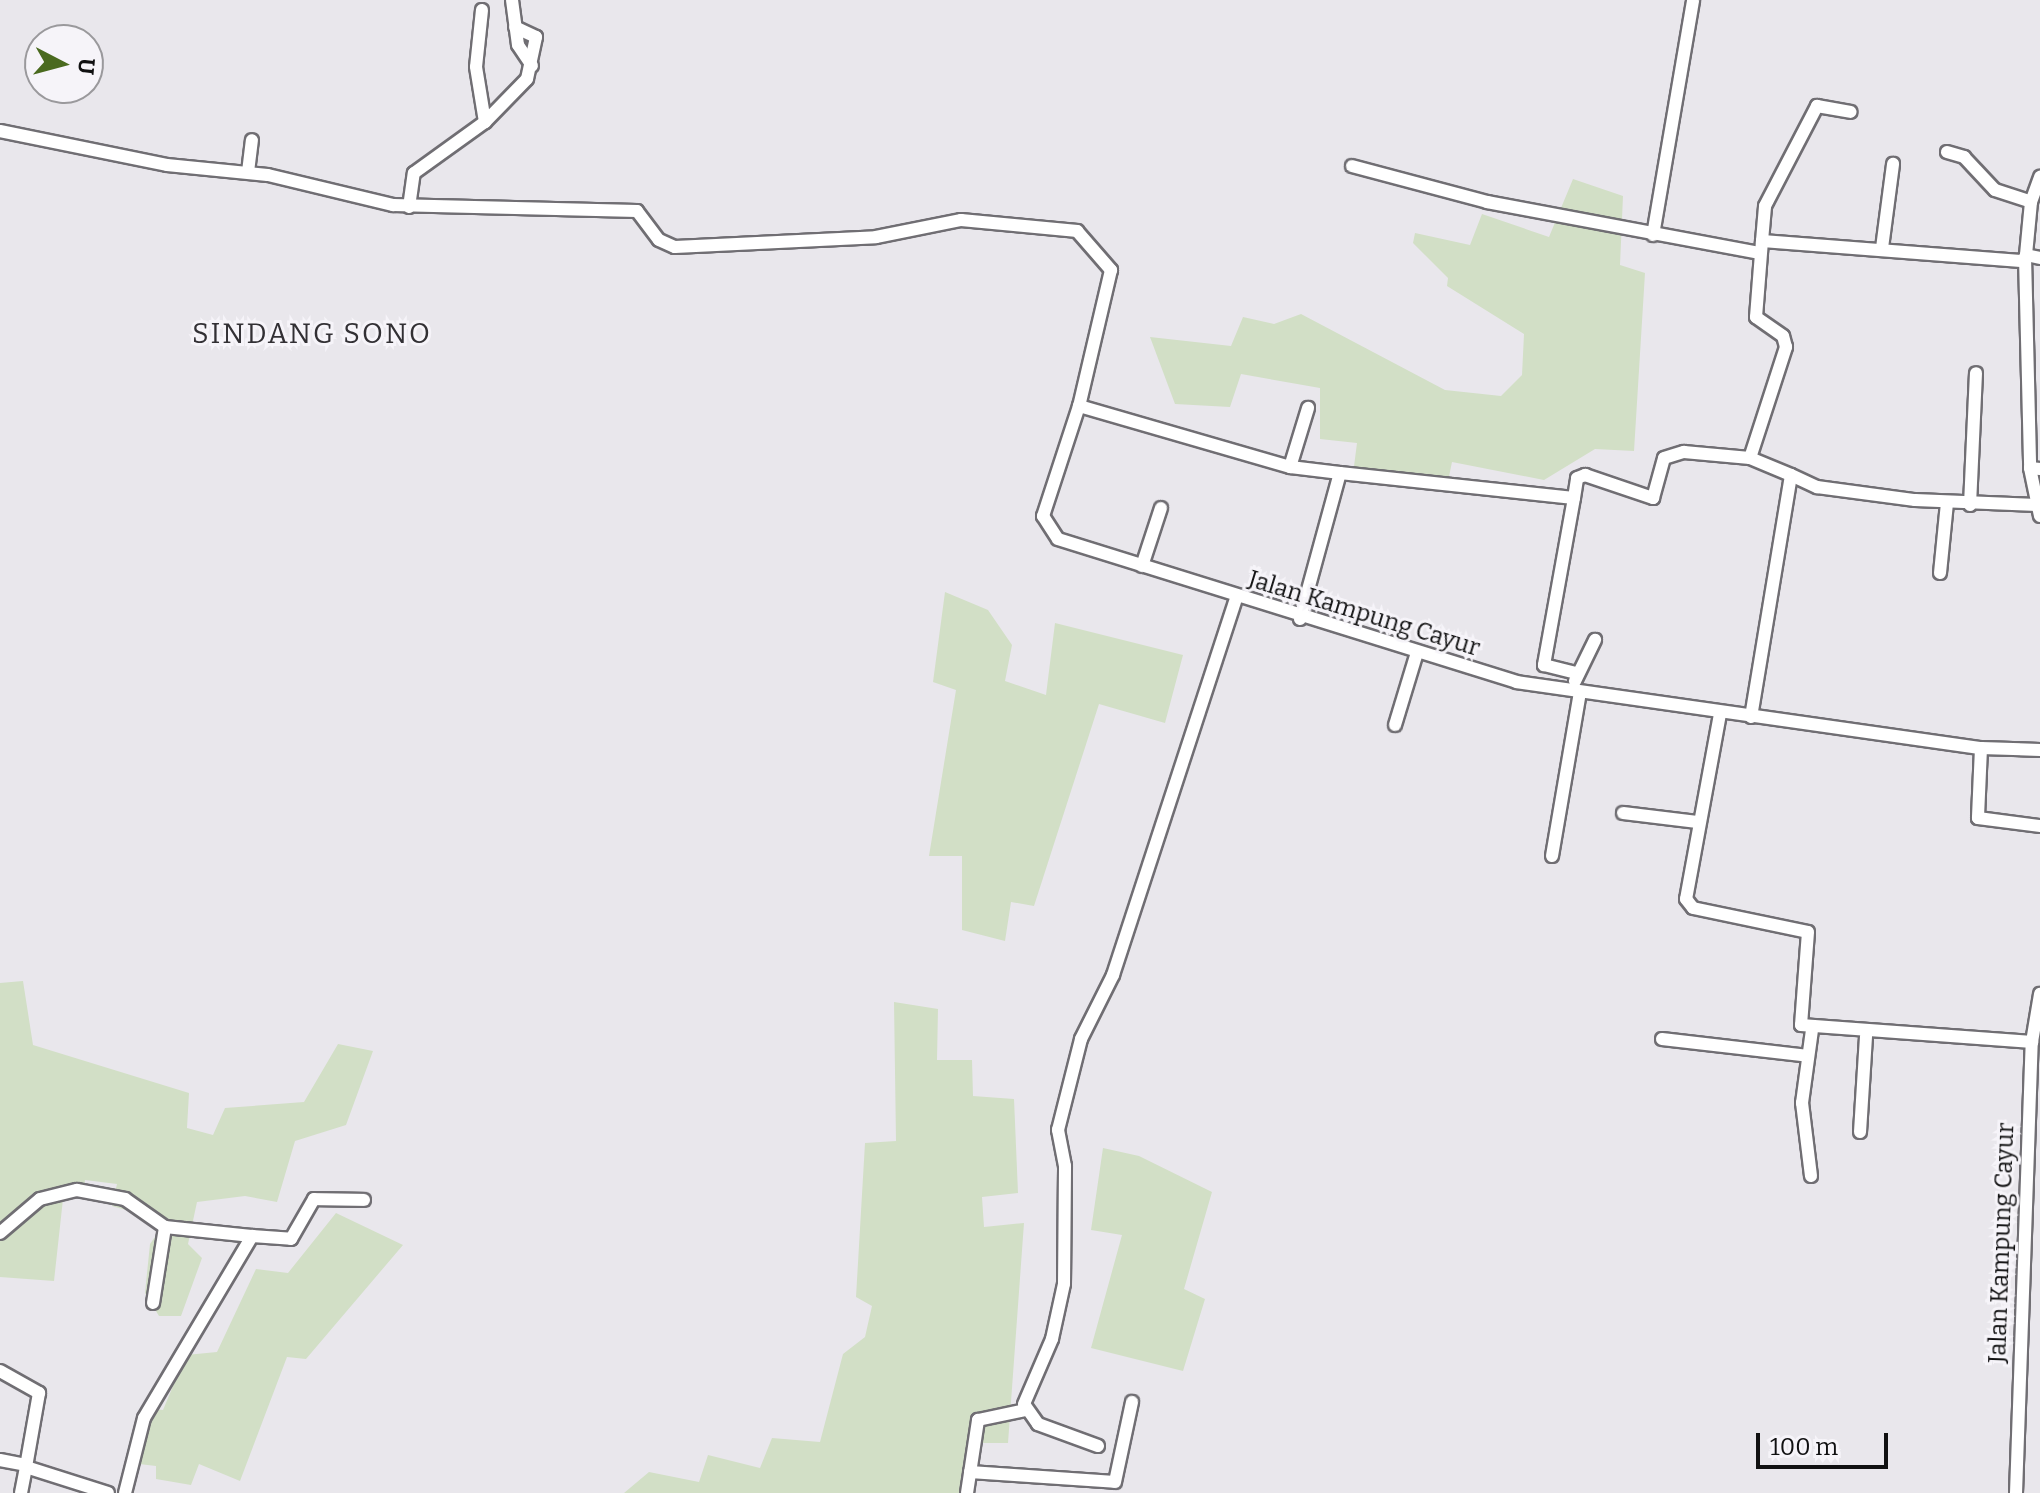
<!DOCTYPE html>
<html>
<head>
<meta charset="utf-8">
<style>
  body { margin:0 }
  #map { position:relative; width:2040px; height:1493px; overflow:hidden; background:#e9e7ec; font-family:Bitter,serif }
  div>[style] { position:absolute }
  .green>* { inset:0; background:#d2dfc6 }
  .roads { filter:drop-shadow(2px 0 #706e73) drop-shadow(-2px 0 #706e73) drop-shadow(0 2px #706e73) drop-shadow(0 -2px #706e73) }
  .minor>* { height:12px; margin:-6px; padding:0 6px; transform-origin:6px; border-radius:6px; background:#fff }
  span { translate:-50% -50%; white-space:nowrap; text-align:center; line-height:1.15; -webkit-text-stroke:6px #f6f4f9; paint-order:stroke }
  .street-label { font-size:24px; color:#101011 }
  .quarter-label { font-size:28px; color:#323034; letter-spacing:2px }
  .north { position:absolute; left:24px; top:24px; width:80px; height:80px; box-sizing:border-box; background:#f6f4f9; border:2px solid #9a999c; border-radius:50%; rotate:96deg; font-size:22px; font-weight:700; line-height:32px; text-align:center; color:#101011 }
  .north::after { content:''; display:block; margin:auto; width:28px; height:36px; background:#4a6a1f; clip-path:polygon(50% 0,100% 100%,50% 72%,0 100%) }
  .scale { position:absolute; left:1756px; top:1433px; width:132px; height:36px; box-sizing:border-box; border:4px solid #101011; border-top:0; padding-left:10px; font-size:24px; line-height:28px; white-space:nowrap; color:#101011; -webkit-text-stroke:6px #f6f4f9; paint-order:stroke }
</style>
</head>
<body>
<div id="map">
  <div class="green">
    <i style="clip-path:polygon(1573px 179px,1623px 196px,1620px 265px,1645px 273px,1634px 451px,1595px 449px,1544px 480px,1452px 462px,1446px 491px,1353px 474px,1357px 443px,1320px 439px,1320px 388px,1241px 374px,1230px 407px,1175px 404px,1150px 337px,1231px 346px,1243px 317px,1274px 324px,1301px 314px,1445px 390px,1501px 396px,1522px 375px,1524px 334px,1447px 286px,1448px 278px,1413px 243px,1415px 233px,1470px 245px,1482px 214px,1549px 237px)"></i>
    <i style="clip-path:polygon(945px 592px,988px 610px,1012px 645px,1005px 681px,1046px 695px,1055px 623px,1183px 655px,1165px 723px,1099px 704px,1034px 906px,1011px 902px,1005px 941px,962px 930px,962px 856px,929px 856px,956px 690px,933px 682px)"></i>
    <i style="clip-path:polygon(23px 981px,33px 1045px,189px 1093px,187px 1128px,213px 1135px,225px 1108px,304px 1102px,338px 1044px,373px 1051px,346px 1125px,295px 1141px,277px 1202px,245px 1196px,197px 1202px,188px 1244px,202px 1258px,181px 1316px,159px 1316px,145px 1293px,150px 1244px,167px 1220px,141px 1200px,133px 1212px,112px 1206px,117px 1184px,85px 1180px,83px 1196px,63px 1199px,54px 1281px,0 1277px,0 983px)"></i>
    <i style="clip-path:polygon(894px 1002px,938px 1009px,937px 1060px,972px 1060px,973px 1096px,1014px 1099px,1018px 1193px,982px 1197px,984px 1227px,1024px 1223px,1008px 1443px,973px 1443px,961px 1493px,624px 1493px,649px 1472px,699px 1482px,708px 1455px,760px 1468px,772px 1438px,820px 1442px,843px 1354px,865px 1337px,872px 1306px,856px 1297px,865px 1143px,896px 1141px)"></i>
    <i style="clip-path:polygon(1103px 1148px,1139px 1156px,1212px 1192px,1184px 1289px,1205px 1299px,1183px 1371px,1091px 1348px,1122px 1235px,1091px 1230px)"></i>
    <i style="clip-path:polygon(336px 1213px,403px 1245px,306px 1359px,287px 1357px,240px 1481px,199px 1464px,191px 1485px,156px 1479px,156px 1466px,131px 1463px,144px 1408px,163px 1410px,186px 1355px,217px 1352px,256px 1269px,288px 1273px)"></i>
  </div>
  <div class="roads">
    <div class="minor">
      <i style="left:512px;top:0;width:45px;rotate:82.4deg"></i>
      <i style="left:518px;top:45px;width:25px;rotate:56deg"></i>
      <i style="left:482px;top:10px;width:57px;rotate:96deg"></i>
      <i style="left:476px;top:67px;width:56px;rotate:80.7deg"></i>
      <i style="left:0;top:131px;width:170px;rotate:11.5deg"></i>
      <i style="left:167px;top:165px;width:101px;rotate:5.7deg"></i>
      <i style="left:268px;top:175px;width:129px;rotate:13.5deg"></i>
      <i style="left:393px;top:205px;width:244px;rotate:1.4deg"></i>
      <i style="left:637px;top:211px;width:36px;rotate:53deg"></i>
      <i style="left:659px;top:240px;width:17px;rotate:24deg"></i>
      <i style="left:675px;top:247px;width:201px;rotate:-2.8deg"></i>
      <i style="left:876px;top:237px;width:87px;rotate:-11.3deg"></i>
      <i style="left:961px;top:220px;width:117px;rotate:5.4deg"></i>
      <i style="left:1077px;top:231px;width:52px;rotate:48.9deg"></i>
      <i style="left:1111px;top:270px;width:140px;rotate:103.2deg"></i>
      <i style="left:1079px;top:406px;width:116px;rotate:108.1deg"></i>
      <i style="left:1043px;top:516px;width:27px;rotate:57deg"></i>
      <i style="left:1058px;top:539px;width:480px;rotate:17.3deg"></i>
      <i style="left:1516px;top:682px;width:470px;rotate:8.1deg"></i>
      <i style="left:1981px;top:748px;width:59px;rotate:1.9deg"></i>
      <i style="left:1947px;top:152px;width:18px;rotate:16deg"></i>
      <i style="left:1964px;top:157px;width:45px;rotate:46.8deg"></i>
      <i style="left:1995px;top:190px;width:38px;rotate:18deg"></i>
      <i style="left:2031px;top:202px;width:53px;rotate:95.4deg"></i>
      <i style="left:2026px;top:255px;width:14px;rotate:12deg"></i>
      <i style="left:1352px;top:166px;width:140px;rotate:14.9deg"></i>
      <i style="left:1487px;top:202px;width:278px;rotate:10.6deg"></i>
      <i style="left:248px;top:172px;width:32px;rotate:-83deg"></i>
      <i style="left:2031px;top:202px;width:27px;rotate:-70deg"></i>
      <i style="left:409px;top:207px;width:34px;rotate:-82deg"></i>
      <i style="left:414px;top:173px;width:87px;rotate:-35.7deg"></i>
      <i style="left:485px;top:122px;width:60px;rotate:-45.7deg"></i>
      <i style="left:527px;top:79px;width:43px;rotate:-77.9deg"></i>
      <i style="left:536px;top:37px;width:23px;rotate:-155deg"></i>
      <i style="left:1653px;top:235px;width:238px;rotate:-80.3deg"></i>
      <i style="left:1762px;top:241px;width:35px;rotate:-85deg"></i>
      <i style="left:1765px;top:206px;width:113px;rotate:-62.5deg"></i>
      <i style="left:1817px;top:106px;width:34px;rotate:10deg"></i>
      <i style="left:1882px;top:248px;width:85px;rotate:-82.5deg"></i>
      <i style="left:2025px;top:257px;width:211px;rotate:88.6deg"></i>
      <i style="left:1079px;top:406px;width:220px;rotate:16.1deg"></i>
      <i style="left:1750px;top:458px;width:117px;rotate:-72deg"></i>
      <i style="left:1786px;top:347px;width:11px;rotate:-105deg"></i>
      <i style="left:1783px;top:336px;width:33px;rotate:-145deg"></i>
      <i style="left:1756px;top:317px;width:76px;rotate:-85.5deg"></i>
      <i style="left:1762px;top:241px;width:260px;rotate:4.4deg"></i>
      <i style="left:2040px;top:469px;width:10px;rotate:-174deg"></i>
      <i style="left:2030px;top:468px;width:49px;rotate:78.2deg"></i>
      <i style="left:1340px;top:473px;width:235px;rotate:6.1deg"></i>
      <i style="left:1574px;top:498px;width:20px;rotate:-81deg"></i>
      <i style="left:1577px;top:478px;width:9px;rotate:-21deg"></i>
      <i style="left:1585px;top:475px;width:72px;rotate:18.7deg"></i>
      <i style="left:1653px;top:498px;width:41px;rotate:-74.6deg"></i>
      <i style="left:1664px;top:458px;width:21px;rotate:-17deg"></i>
      <i style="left:1684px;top:452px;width:66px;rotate:5.2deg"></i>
      <i style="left:1750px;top:458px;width:44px;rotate:22.5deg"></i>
      <i style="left:1574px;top:498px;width:170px;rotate:100.2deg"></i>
      <i style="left:1544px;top:665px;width:32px;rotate:14deg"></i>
      <i style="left:1970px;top:505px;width:132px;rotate:-87.4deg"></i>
      <i style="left:1142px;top:566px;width:61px;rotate:-71.9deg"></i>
      <i style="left:1940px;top:573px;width:70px;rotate:-84.3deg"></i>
      <i style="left:1300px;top:619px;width:151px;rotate:-74.7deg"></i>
      <i style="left:1340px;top:473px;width:50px;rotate:-173.2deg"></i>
      <i style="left:1290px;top:467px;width:62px;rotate:-73deg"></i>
      <i style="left:1575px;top:681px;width:46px;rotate:-64deg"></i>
      <i style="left:1720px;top:714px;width:188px;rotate:100.4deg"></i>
      <i style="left:1686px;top:899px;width:11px;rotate:52deg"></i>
      <i style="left:1693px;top:908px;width:117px;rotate:11.8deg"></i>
      <i style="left:1808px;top:932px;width:93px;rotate:94.3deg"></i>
      <i style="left:1801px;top:1025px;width:232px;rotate:4.2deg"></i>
      <i style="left:1751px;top:717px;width:245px;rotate:-80.6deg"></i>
      <i style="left:1791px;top:475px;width:29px;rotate:25deg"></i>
      <i style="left:1817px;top:487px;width:99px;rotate:7.6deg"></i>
      <i style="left:1915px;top:500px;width:122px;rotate:2.3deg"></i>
      <i style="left:1395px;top:725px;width:72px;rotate:-73.1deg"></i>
      <i style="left:1981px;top:748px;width:70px;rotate:92.5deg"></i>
      <i style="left:1978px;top:818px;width:63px;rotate:7.4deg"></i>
      <i style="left:1623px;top:813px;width:75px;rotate:6.9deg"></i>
      <i style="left:1552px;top:856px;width:165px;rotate:-80.3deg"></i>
      <i style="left:1662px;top:1039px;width:147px;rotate:6.6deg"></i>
      <i style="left:1860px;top:1132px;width:96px;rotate:-86.4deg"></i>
      <i style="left:1811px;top:1176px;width:74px;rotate:-97deg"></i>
      <i style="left:1802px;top:1103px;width:74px;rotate:-82.2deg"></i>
      <i style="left:0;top:1233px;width:52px;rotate:-40.4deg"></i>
      <i style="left:40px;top:1199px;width:38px;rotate:-14deg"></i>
      <i style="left:77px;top:1190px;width:49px;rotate:10.6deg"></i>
      <i style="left:125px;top:1199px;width:49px;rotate:35deg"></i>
      <i style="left:153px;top:1303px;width:77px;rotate:-81deg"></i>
      <i style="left:165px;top:1227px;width:87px;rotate:5.9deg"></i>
      <i style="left:0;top:1371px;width:45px;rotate:29.4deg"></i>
      <i style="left:39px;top:1393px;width:75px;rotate:100deg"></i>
      <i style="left:26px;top:1467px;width:86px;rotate:17.6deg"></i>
      <i style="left:1098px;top:1446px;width:64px;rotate:-159.9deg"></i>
      <i style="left:1038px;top:1424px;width:24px;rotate:-125deg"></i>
      <i style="left:1024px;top:1404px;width:71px;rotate:-66.7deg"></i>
      <i style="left:1052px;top:1339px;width:56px;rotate:-77.7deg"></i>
      <i style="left:1064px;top:1284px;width:118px;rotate:-89.5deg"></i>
      <i style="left:1065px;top:1166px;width:37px;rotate:-101deg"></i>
      <i style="left:1058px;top:1130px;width:94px;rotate:-75.8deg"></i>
      <i style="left:1081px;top:1039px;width:72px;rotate:-63.4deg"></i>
      <i style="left:1113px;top:975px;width:396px;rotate:-71.9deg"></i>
      <i style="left:0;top:1460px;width:26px;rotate:11deg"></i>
      <i style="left:970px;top:1472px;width:145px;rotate:3.9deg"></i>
      <i style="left:1115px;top:1482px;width:82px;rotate:-78deg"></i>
      <i style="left:21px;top:1493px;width:26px;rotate:-79deg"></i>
      <i style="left:125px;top:1493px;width:77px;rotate:-75.8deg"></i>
      <i style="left:144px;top:1418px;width:212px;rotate:-59.3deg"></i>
      <i style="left:252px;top:1236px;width:39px;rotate:4deg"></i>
      <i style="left:291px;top:1239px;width:46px;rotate:-60.1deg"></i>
      <i style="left:314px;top:1199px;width:50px;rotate:1.1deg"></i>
      <i style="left:967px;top:1493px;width:74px;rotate:-81.4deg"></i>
      <i style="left:978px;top:1420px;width:48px;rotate:-12deg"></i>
      <i style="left:2016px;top:1493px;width:451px;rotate:-88deg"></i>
      <i style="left:2032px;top:1042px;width:49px;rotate:-80.5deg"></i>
    </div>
  </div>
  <div class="street-label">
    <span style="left:1364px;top:614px;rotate:17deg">Jalan Kampung Cayur</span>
    <span style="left:2002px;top:1243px;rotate:-88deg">Jalan Kampung Cayur</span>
  </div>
  <div class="quarter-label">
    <span style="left:312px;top:334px">SINDANG SONO</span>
  </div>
  <div class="north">U</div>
  <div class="scale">100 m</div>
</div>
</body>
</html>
